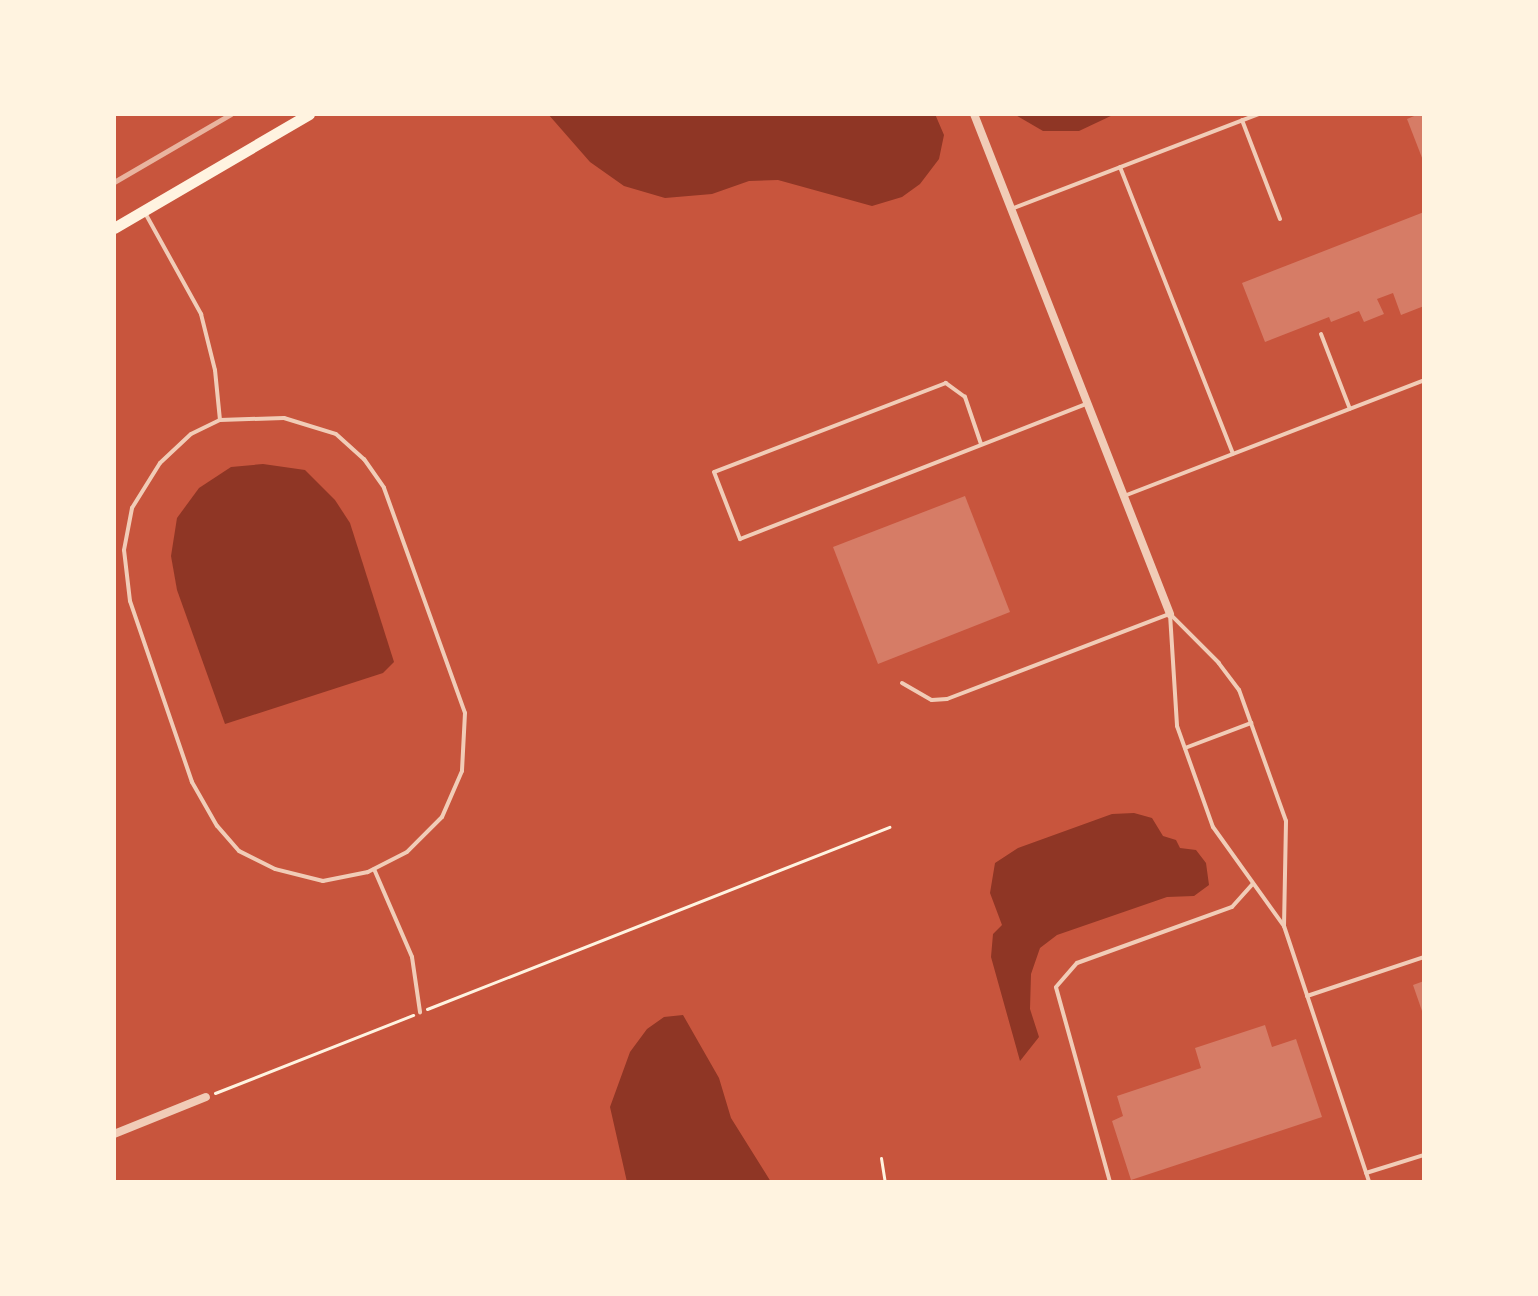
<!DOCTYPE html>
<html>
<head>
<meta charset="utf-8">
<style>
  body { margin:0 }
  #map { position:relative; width:1538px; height:1296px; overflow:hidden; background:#c8553d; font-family:Rubik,sans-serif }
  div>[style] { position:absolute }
  .water>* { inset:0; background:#8f3625 }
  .building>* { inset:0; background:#d67c66 }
  .path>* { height:3px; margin:-1.5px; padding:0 1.5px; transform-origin:1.5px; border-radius:1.5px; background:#fff3e0 }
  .service>* { height:4px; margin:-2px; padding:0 2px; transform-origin:2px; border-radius:2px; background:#f1ccb7 }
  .minor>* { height:8px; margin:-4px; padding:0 4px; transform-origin:4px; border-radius:4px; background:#f1ccb7 }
  .secondary>* { height:11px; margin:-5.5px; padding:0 5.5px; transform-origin:5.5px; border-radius:5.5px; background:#fff3e0 }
  .rail>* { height:5px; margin:-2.5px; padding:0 2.5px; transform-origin:2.5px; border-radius:2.5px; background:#e9b49f }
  span { translate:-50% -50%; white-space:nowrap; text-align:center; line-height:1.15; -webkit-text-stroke:6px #fff3e0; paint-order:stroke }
  .frame { position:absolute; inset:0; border:116px solid #fff3e0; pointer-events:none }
</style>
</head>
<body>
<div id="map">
  <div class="water">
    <i style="clip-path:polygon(548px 114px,935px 114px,944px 135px,939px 159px,920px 184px,902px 197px,872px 206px,778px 180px,749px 181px,712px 194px,665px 198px,624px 186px,590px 162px)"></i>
    <i style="clip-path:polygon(1014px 114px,1115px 114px,1079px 131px,1043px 131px)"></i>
    <i style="clip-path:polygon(263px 464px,305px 470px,335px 500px,350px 523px,394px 662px,383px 673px,225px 724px,177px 590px,171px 556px,177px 518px,199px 488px,231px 467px)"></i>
    <i style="clip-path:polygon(1134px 813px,1152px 818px,1163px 836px,1176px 840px,1180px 848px,1196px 850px,1206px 863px,1209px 885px,1194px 896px,1167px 897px,1057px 935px,1040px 948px,1031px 974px,1030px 1009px,1039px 1037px,1020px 1061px,991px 957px,993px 934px,1002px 925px,990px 893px,995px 863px,1018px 848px,1112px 814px)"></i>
    <i style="clip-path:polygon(683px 1015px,719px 1078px,731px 1118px,771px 1182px,627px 1182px,610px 1107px,630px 1052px,647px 1029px,664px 1017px)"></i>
  </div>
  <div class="building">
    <i style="clip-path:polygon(1419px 114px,1424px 114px,1424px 163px,1407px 119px)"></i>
    <i style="clip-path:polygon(1424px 212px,1424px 306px,1401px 315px,1393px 293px,1377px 299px,1384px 314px,1364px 322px,1359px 311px,1331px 322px,1329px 317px,1265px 342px,1242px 283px)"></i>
    <i style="clip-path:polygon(965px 496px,1010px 612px,878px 664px,833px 547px)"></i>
    <i style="clip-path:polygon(1424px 981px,1424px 1010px,1422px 1011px,1413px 985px)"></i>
    <i style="clip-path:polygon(1265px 1025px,1272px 1047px,1296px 1039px,1322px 1117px,1131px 1180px,1112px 1121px,1123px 1116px,1117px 1096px,1201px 1068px,1195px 1048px)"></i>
  </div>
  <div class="path">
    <i style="left:427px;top:1009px;width:497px;rotate:-21.5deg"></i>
    <i style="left:215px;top:1093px;width:213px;rotate:-21.5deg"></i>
    <i style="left:881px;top:1158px;width:24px;rotate:81deg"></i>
  </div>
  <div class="service">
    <i style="left:1242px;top:120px;width:106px;rotate:69deg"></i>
    <i style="left:1120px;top:167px;width:308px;rotate:68.5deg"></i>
    <i style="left:1011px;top:209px;width:265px;rotate:-21deg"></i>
    <i style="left:144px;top:211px;width:118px;rotate:61deg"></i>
    <i style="left:201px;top:314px;width:58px;rotate:76deg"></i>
    <i style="left:215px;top:370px;width:50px;rotate:84.3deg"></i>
    <i style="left:1321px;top:334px;width:80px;rotate:68.9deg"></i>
    <i style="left:284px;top:418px;width:54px;rotate:17.1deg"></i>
    <i style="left:336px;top:434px;width:38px;rotate:42deg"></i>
    <i style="left:364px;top:459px;width:35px;rotate:55deg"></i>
    <i style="left:384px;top:488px;width:239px;rotate:70.2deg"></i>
    <i style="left:465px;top:713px;width:58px;rotate:93deg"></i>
    <i style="left:462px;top:771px;width:50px;rotate:113.5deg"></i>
    <i style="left:442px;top:817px;width:49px;rotate:135deg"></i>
    <i style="left:407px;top:852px;width:44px;rotate:152.9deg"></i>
    <i style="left:368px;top:872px;width:46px;rotate:168.7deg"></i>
    <i style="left:323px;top:881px;width:49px;rotate:-166deg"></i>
    <i style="left:275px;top:869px;width:40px;rotate:-153.4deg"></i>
    <i style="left:239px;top:851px;width:33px;rotate:-131deg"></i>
    <i style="left:217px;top:826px;width:51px;rotate:-119.6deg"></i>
    <i style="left:192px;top:782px;width:191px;rotate:-108.9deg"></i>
    <i style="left:130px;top:601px;width:51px;rotate:-96.7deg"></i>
    <i style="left:124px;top:550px;width:43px;rotate:-79.2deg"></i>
    <i style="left:132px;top:508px;width:53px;rotate:-58.1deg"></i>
    <i style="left:160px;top:463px;width:42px;rotate:-43.1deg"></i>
    <i style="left:191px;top:434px;width:32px;rotate:-26deg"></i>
    <i style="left:220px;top:420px;width:64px;rotate:-1.8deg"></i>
    <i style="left:981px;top:444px;width:50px;rotate:-108.8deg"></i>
    <i style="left:965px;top:397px;width:24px;rotate:-144deg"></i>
    <i style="left:946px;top:383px;width:248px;rotate:159deg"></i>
    <i style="left:714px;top:472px;width:72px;rotate:68.8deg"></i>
    <i style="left:740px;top:539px;width:371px;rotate:-21.3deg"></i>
    <i style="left:1124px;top:496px;width:322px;rotate:-21.1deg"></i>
    <i style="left:902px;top:683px;width:34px;rotate:30deg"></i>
    <i style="left:932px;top:700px;width:15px;rotate:-4deg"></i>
    <i style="left:947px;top:699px;width:239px;rotate:-20.9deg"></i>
    <i style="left:1185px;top:748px;width:71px;rotate:-20.7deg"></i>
    <i style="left:374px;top:869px;width:96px;rotate:66.6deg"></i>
    <i style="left:412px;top:957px;width:56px;rotate:81.7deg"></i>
    <i style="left:1284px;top:926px;width:105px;rotate:-88.9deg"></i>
    <i style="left:1286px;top:821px;width:139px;rotate:-109.7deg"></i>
    <i style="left:1239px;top:690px;width:34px;rotate:-127deg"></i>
    <i style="left:1219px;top:663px;width:69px;rotate:-135deg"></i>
    <i style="left:1170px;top:614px;width:112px;rotate:86.4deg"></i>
    <i style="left:1177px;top:726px;width:107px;rotate:70.4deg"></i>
    <i style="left:1213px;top:827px;width:122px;rotate:54.4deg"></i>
    <i style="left:1284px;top:926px;width:270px;rotate:71.6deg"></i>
    <i style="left:1307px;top:996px;width:123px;rotate:-18.4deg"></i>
    <i style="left:1366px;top:1173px;width:61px;rotate:-17.2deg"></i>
    <i style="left:1110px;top:1182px;width:202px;rotate:-105.5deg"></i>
    <i style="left:1056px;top:987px;width:32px;rotate:-49deg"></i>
    <i style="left:1077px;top:963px;width:165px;rotate:-19.9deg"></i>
    <i style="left:1232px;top:907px;width:31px;rotate:-48deg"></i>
  </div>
  <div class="minor">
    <i style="left:974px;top:114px;width:537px;rotate:68.59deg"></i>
    <i style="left:114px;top:1134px;width:99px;rotate:-21.9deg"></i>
  </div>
  <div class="secondary">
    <i style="left:114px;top:228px;width:226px;rotate:-30.3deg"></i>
  </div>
  <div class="rail">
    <i style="left:114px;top:182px;width:135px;rotate:-30.2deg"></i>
  </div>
  <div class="frame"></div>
</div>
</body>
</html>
